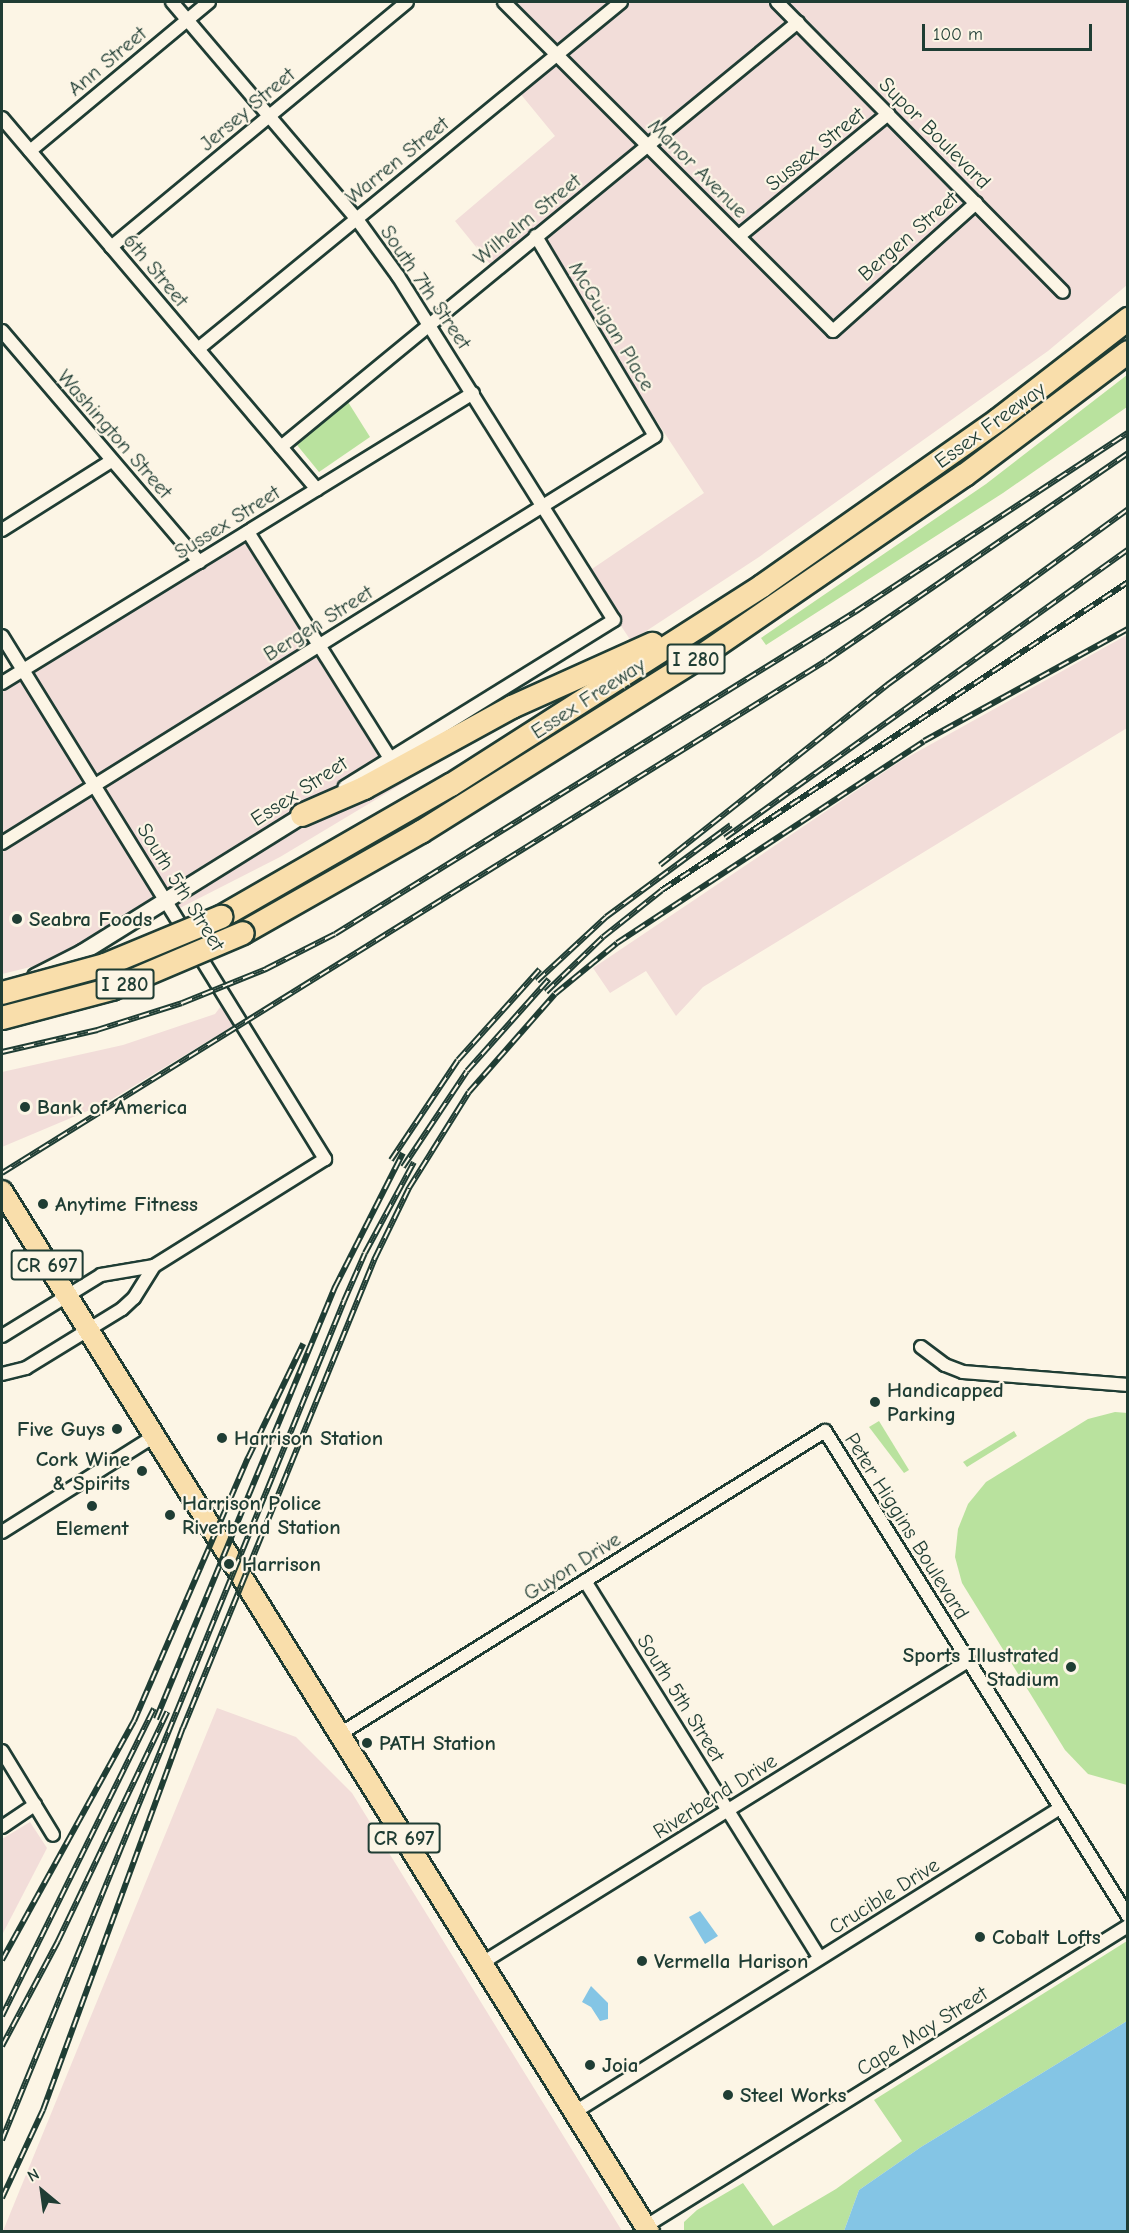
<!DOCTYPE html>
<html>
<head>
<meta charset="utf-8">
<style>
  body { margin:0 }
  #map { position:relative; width:1129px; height:2233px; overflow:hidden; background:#fcf5e5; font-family:"Comic Neue",sans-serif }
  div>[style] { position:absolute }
  .built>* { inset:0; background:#f2ddd9 }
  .green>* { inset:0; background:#b9e29e }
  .water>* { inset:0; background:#84c5e5 }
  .roads { filter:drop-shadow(2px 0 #1f3d34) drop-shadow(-2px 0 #1f3d34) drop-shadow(0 2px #1f3d34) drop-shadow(0 -2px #1f3d34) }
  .minor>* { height:12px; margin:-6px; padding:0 6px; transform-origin:6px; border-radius:6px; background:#fcf5e5 }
  .tertiary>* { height:15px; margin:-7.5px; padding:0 7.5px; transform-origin:7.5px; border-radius:7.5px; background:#fcf5e5 }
  .primary>* { height:20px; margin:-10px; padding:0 10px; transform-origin:10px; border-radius:10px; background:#f9deab }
  .motorway>* { height:22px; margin:-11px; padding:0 11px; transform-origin:11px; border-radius:11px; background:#f9deab }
  .rail>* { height:6px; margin-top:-3px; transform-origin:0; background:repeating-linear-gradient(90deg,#fcf5e5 0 11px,#1f3d34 0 22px); box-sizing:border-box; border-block:2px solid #1f3d34 }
  .bridges { filter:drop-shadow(2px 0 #1f3d34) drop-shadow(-2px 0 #1f3d34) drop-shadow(0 2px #1f3d34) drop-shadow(0 -2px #1f3d34) }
  .motorway-bridge>* { height:22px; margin:-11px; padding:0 11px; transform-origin:11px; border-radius:11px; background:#f9deab }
  .dots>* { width:16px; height:16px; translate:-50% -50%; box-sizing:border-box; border:3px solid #fcf5e5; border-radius:50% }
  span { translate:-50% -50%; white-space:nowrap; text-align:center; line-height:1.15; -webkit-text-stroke:4.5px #fcf5e5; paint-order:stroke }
  .shield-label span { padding:2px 4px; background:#fcf5e5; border:2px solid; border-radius:4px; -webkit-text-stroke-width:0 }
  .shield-label { font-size:20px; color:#1f3d34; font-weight:700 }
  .street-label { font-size:21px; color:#1f3d34 }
  .poi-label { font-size:21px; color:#1f3d34; font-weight:700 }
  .left { translate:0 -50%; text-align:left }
  .right { translate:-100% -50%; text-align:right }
  .frame { position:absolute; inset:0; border:3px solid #1f3d34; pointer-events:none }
  .north { position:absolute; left:12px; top:2161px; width:60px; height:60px; -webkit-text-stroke:4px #fcf5e5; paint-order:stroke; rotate:331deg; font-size:16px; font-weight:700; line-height:24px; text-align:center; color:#1f3d34 }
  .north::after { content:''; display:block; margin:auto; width:21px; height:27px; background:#1f3d34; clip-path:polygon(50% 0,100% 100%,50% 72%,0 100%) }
  .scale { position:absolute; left:922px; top:24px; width:170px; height:27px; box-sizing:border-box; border:3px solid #1f3d34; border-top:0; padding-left:8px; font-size:18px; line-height:21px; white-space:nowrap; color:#1f3d34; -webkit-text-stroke:4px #fcf5e5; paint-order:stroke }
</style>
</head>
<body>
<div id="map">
  <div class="built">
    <i style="clip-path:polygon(509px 2px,1127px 2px,1127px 285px,1048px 351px,759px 557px,631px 641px,586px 573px,704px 493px,534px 235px,494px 269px,455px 221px,555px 136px,514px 86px,556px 49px)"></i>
    <i style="clip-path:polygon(253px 531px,410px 779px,280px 857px,178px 909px,28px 668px)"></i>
    <i style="clip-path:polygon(1127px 635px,1127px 728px,703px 987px,676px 1016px,646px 971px,610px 993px,593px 968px,899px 762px)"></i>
    <i style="clip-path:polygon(23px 674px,161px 898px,59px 960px,2px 974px,2px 687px)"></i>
    <i style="clip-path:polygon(221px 1006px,233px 1026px,104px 1104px,2px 1147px,2px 1072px,123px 1045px,215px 1014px)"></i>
    <i style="clip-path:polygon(217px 1708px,296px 1737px,352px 1793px,622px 2231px,3px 2231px)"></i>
    <i style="clip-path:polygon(30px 1822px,47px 1848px,2px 1935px,2px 1839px)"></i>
  </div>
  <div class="green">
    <i style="clip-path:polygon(1127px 375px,1127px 407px,1003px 493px,766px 645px,761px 638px,986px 484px)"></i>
    <i style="clip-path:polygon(348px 402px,370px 437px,319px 472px,297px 445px)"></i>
    <i style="clip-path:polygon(1115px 1412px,1128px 1413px,1127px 1785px,1088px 1774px,1065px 1750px,962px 1583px,955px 1557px,958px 1529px,968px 1504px,986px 1482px,1088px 1419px)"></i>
    <i style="clip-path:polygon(879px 1421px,909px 1470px,904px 1473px,869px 1427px)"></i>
    <i style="clip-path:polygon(1014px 1431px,1017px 1436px,967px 1467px,963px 1462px)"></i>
    <i style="clip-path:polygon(1127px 1941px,1127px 2021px,921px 2147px,859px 2190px,844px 2231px,684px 2232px,684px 2222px,697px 2210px,743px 2183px,773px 2226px,836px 2189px,902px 2141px,874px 2100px)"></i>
  </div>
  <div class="water">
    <i style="clip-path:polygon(700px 1911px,718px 1936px,705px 1944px,689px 1917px)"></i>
    <i style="clip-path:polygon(591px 1986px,608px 2003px,608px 2019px,600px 2021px,591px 2007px,582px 2002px)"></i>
    <i style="clip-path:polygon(1127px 2021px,1127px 2231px,844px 2231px,859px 2190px,921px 2147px)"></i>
  </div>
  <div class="roads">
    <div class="minor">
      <i style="left:172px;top:2px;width:284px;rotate:49.6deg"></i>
      <i style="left:356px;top:218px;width:72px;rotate:54.1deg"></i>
      <i style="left:398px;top:276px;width:406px;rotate:57.9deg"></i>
      <i style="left:614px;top:620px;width:317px;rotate:148.2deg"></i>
      <i style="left:504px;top:2px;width:465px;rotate:45deg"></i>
      <i style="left:833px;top:331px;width:192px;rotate:-41.8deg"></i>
      <i style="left:777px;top:2px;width:407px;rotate:45.4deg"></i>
      <i style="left:2px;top:118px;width:487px;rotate:49.7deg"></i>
      <i style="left:30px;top:151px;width:233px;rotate:-39.8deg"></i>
      <i style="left:739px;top:236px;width:193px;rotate:-39.3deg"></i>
      <i style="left:111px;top:247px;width:384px;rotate:-39.6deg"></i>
      <i style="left:2px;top:331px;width:304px;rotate:49.5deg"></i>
      <i style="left:198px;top:349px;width:547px;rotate:-39.36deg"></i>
      <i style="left:281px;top:447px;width:669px;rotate:-39.42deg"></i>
      <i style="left:2px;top:530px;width:129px;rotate:-32.3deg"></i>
      <i style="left:248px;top:532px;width:267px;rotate:57.9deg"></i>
      <i style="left:2px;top:636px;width:615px;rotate:58.3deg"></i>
      <i style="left:325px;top:1159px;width:202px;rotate:148deg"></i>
      <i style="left:154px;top:1266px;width:54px;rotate:170.4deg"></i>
      <i style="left:101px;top:1275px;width:116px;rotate:148.4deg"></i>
      <i style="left:2px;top:683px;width:553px;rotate:-31.62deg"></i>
      <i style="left:2px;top:843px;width:769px;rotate:-31.93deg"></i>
      <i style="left:655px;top:436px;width:233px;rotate:-120.8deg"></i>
      <i style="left:921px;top:1347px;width:30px;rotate:37deg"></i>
      <i style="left:945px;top:1365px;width:19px;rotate:21deg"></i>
      <i style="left:963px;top:1372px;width:166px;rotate:4.5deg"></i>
      <i style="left:2px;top:1374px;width:25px;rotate:-14deg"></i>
      <i style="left:26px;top:1368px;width:113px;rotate:-31.6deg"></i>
      <i style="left:122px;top:1309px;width:16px;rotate:-43deg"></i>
      <i style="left:134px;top:1298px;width:38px;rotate:-58deg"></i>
      <i style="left:2px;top:1532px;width:178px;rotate:-32.2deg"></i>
      <i style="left:585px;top:1581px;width:444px;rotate:58.1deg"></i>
      <i style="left:340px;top:1734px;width:572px;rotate:-31.99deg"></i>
      <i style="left:825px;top:1431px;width:572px;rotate:58.01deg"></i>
      <i style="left:2px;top:1751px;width:98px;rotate:58.7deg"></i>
      <i style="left:2px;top:1827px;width:40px;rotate:-34deg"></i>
      <i style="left:482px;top:1963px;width:572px;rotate:-31.86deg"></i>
      <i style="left:575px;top:2112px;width:572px;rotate:-32.08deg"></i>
      <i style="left:646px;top:2226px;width:568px;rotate:-31.9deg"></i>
    </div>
    <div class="tertiary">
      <i style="left:35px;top:976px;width:53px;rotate:-27.1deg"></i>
      <i style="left:82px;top:952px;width:259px;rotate:-31.9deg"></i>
    </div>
    <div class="primary">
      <i style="left:2px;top:1191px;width:1226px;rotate:58.14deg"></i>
    </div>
    <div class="motorway">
      <i style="left:302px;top:815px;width:68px;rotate:-23.5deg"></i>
      <i style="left:364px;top:788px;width:169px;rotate:-28.7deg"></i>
      <i style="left:512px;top:707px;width:154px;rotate:-24.2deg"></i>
      <i style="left:221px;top:917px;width:265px;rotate:-29.9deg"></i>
      <i style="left:451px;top:785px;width:369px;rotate:-32.6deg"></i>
      <i style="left:762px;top:586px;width:289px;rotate:-35.1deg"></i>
      <i style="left:998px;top:420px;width:165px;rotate:-37.8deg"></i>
      <i style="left:243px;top:933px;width:205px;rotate:-29.6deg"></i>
      <i style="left:421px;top:832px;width:326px;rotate:-32.1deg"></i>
      <i style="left:697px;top:659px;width:325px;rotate:-34.5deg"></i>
      <i style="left:965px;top:475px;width:204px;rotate:-37deg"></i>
    </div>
  </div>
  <div class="rail">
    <i style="left:725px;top:838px;width:495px;rotate:-35.6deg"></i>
    <i style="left:660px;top:865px;width:290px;rotate:-38.4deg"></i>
    <i style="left:887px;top:685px;width:298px;rotate:-36.1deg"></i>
    <i style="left:537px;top:981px;width:94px;rotate:-42.8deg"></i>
    <i style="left:606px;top:917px;width:155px;rotate:-36.4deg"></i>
    <i style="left:546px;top:992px;width:79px;rotate:-44deg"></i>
    <i style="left:603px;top:937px;width:75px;rotate:-38.5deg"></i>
    <i style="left:662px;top:890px;width:559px;rotate:-33.46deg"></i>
    <i style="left:2px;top:1052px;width:98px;rotate:-13deg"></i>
    <i style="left:97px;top:1030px;width:89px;rotate:-17.6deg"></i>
    <i style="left:182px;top:1003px;width:91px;rotate:-22deg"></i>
    <i style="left:266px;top:969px;width:77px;rotate:-26.9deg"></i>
    <i style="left:335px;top:934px;width:612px;rotate:-31.77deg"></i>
    <i style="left:855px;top:612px;width:326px;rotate:-33.3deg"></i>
    <i style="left:391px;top:1160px;width:120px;rotate:-56.2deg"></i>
    <i style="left:458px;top:1060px;width:122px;rotate:-48deg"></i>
    <i style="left:403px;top:1167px;width:115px;rotate:-56.3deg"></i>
    <i style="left:467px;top:1071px;width:123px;rotate:-48.3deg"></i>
    <i style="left:2px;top:1173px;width:971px;rotate:-31.87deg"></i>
    <i style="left:827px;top:660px;width:365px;rotate:-34.5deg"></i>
    <i style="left:156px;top:1719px;width:468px;rotate:-67.5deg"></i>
    <i style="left:335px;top:1287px;width:150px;rotate:-63.1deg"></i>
    <i style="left:2px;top:1960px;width:273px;rotate:-61.1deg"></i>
    <i style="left:134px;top:1721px;width:287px;rotate:-66.6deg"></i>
    <i style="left:248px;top:1458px;width:127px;rotate:-64.2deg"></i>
    <i style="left:2px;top:2016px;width:343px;rotate:-63.7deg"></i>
    <i style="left:2px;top:2046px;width:119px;rotate:-61.9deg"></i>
    <i style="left:58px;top:1941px;width:254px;rotate:-64.5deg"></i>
    <i style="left:2px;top:2140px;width:906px;rotate:-67.82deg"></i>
    <i style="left:344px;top:1301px;width:52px;rotate:-66.4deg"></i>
    <i style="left:365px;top:1253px;width:103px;rotate:-61.7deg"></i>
    <i style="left:2px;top:2198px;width:97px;rotate:-65deg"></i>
    <i style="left:43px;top:2110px;width:407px;rotate:-69.9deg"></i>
    <i style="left:183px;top:1728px;width:508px;rotate:-67.78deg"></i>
    <i style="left:375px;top:1258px;width:78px;rotate:-64.1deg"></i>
    <i style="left:409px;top:1188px;width:113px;rotate:-58deg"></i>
    <i style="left:469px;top:1092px;width:130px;rotate:-48.7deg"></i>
    <i style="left:555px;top:994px;width:80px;rotate:-39.4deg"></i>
    <i style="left:617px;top:943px;width:367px;rotate:-33.3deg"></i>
    <i style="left:924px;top:741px;width:233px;rotate:-28.8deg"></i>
  </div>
  <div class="bridges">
    <div class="motorway-bridge">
      <i style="left:2px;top:993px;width:107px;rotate:-15.2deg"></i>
      <i style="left:105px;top:965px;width:126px;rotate:-22.5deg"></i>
      <i style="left:2px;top:1018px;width:114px;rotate:-14.8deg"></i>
      <i style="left:112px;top:989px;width:142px;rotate:-23.1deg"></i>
    </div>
  </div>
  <div class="dots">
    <i style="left:17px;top:919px;background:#1f3d34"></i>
    <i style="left:25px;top:1107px;background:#1f3d34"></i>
    <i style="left:43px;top:1204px;background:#1f3d34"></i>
    <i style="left:875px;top:1402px;background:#1f3d34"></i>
    <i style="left:117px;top:1429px;background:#1f3d34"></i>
    <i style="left:222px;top:1438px;background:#1f3d34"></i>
    <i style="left:142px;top:1471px;background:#1f3d34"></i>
    <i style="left:92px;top:1506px;background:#1f3d34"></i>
    <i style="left:170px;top:1515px;background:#1f3d34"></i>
    <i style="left:229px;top:1564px;background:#1f3d34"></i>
    <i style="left:1071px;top:1667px;background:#1f3d34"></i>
    <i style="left:367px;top:1743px;background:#1f3d34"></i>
    <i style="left:980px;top:1937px;background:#1f3d34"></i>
    <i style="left:642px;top:1961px;background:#1f3d34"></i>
    <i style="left:590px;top:2065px;background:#1f3d34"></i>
    <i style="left:728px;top:2095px;background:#1f3d34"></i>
  </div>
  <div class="shield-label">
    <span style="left:696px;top:659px">I 280</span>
    <span style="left:125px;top:984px">I 280</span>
    <span style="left:47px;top:1265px">CR 697</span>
    <span style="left:404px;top:1838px">CR 697</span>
  </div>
  <div class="street-label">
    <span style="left:107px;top:61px;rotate:-40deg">Ann Street</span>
    <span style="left:247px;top:109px;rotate:-40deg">Jersey Street</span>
    <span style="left:935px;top:133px;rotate:45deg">Supor Boulevard</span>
    <span style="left:815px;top:149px;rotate:-39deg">Sussex Street</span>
    <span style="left:397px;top:160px;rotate:-39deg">Warren Street</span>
    <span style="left:698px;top:168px;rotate:45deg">Manor Avenue</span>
    <span style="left:527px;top:219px;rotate:-39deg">Wilhelm Street</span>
    <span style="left:908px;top:236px;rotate:-41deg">Bergen Street</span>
    <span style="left:156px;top:270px;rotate:50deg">6th Street</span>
    <span style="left:426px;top:287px;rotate:56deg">South 7th Street</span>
    <span style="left:612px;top:326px;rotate:59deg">McGuigan Place</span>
    <span style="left:990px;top:425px;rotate:-36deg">Essex Freeway</span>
    <span style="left:115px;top:434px;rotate:49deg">Washington Street</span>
    <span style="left:227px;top:522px;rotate:-32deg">Sussex Street</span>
    <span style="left:318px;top:623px;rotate:-32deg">Bergen Street</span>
    <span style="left:588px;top:698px;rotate:-33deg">Essex Freeway</span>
    <span style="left:299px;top:791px;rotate:-33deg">Essex Street</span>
    <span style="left:181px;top:887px;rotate:58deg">South 5th Street</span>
    <span style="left:907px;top:1526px;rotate:58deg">Peter Higgins Boulevard</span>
    <span style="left:572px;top:1566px;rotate:-32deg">Guyon Drive</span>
    <span style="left:681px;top:1698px;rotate:58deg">South 5th Street</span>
    <span style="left:715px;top:1796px;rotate:-32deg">Riverbend Drive</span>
    <span style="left:884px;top:1896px;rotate:-32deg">Crucible Drive</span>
    <span style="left:922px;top:2031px;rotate:-32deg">Cape May Street</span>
  </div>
  <div class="poi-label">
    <span class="left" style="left:29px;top:919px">Seabra Foods</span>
    <span class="left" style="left:37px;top:1107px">Bank of America</span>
    <span class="left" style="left:55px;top:1204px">Anytime Fitness</span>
    <span class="left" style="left:887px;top:1402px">Handicapped<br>Parking</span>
    <span class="right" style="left:105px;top:1429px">Five Guys</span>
    <span class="left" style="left:234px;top:1438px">Harrison Station</span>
    <span class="right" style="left:130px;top:1471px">Cork Wine<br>&amp; Spirits</span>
    <span class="left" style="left:182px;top:1515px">Harrison Police<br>Riverbend Station</span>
    <span style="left:92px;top:1528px">Element</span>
    <span class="left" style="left:242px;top:1564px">Harrison</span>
    <span class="right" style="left:1059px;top:1667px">Sports Illustrated<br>Stadium</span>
    <span class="left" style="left:379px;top:1743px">PATH Station</span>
    <span class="left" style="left:992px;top:1937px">Cobalt Lofts</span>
    <span class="left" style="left:654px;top:1961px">Vermella Harison</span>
    <span class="left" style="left:602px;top:2065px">Joia</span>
    <span class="left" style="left:740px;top:2095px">Steel Works</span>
  </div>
  <div class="frame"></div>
  <div class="north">N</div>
  <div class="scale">100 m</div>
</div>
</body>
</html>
